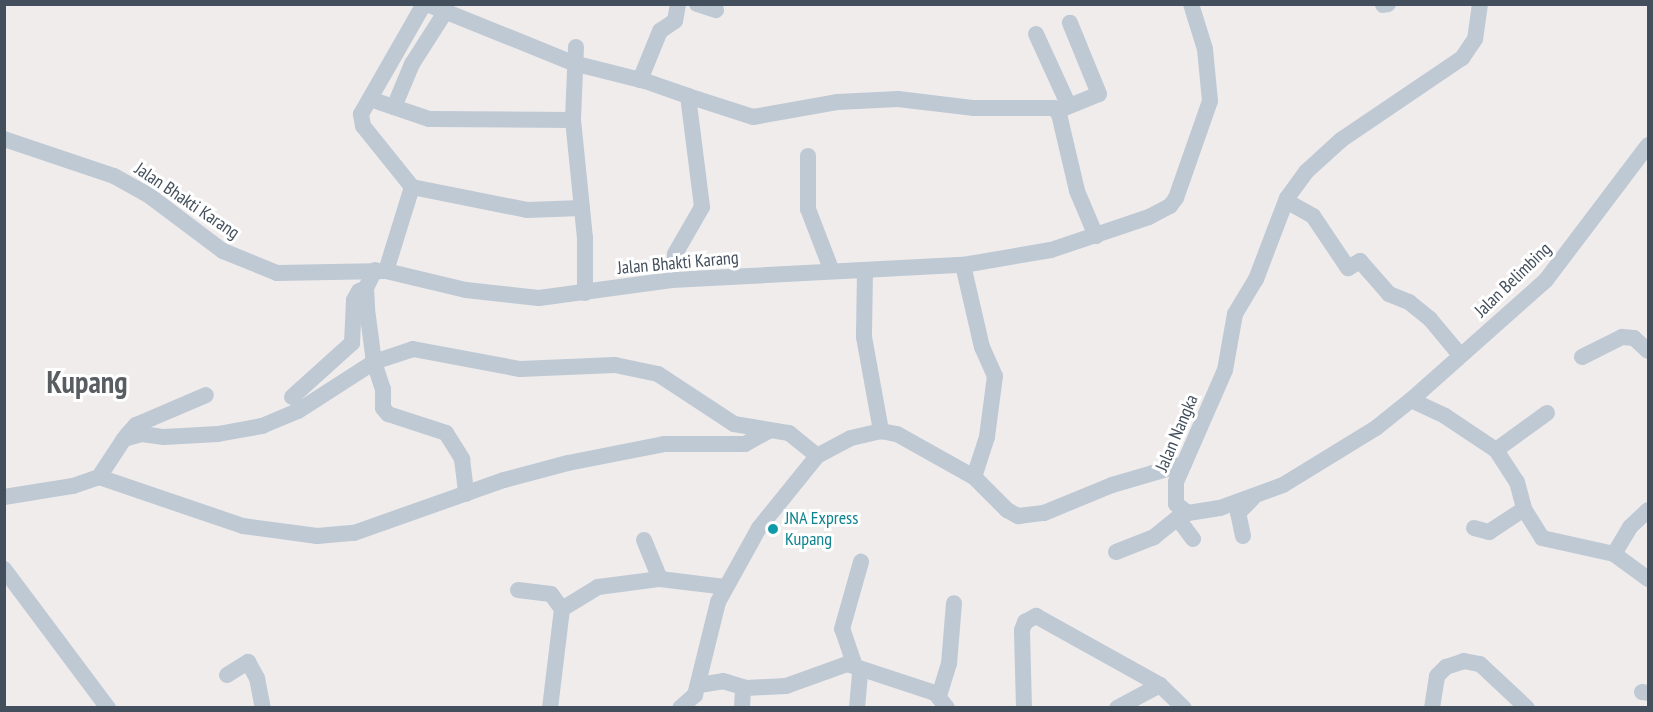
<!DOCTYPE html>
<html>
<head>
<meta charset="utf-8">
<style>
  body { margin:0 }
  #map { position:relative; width:1653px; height:712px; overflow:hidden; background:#f0ecec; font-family:"PT Sans Narrow",sans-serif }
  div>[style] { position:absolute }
  .minor>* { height:16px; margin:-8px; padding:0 8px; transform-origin:8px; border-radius:8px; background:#bec9d4 }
  .dots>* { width:16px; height:16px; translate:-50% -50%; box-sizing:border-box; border:3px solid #fff; border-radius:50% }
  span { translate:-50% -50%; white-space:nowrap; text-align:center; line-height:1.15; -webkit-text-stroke:6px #fff; paint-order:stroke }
  .street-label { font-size:18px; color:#434f5c }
  .culture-label { font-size:18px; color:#0d838f }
  .left { translate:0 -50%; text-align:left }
  .town-label { font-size:30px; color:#585d62; font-weight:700 }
  .frame { position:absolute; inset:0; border:6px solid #434f5c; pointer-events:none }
</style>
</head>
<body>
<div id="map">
  <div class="minor">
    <i style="left:424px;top:4px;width:127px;rotate:119.8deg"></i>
    <i style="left:361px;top:114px;width:12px;rotate:81deg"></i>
    <i style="left:363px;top:126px;width:78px;rotate:51.2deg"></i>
    <i style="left:412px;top:187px;width:117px;rotate:11.3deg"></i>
    <i style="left:527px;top:210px;width:55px;rotate:-2.1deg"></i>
    <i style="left:427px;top:4px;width:157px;rotate:22deg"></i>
    <i style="left:573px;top:63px;width:74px;rotate:14deg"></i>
    <i style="left:645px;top:81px;width:46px;rotate:19.2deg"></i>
    <i style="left:688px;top:96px;width:112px;rotate:82.8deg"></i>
    <i style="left:702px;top:207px;width:54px;rotate:119.9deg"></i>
    <i style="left:675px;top:254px;width:26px;rotate:97deg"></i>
    <i style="left:697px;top:4px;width:20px;rotate:18deg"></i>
    <i style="left:1480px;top:4px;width:35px;rotate:98deg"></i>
    <i style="left:1475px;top:39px;width:23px;rotate:124deg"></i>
    <i style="left:1462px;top:58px;width:146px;rotate:145.9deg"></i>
    <i style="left:1341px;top:140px;width:47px;rotate:137.6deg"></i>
    <i style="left:1306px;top:172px;width:32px;rotate:126deg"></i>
    <i style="left:1287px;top:198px;width:87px;rotate:110.9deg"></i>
    <i style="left:1256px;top:279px;width:41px;rotate:121deg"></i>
    <i style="left:1235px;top:314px;width:57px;rotate:100.1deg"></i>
    <i style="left:1225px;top:370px;width:122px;rotate:113.6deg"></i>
    <i style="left:1176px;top:482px;width:22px;rotate:90deg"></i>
    <i style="left:1176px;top:504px;width:15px;rotate:37deg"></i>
    <i style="left:1188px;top:513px;width:32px;rotate:-9deg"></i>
    <i style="left:1220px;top:508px;width:67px;rotate:-20.1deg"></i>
    <i style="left:1283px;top:485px;width:109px;rotate:-31.5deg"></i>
    <i style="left:1376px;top:428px;width:45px;rotate:-38.7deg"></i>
    <i style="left:1411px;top:400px;width:38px;rotate:25deg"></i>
    <i style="left:1445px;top:416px;width:61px;rotate:33.7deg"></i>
    <i style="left:1496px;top:450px;width:38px;rotate:57deg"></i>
    <i style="left:1517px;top:482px;width:28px;rotate:75deg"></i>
    <i style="left:1524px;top:509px;width:34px;rotate:58deg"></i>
    <i style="left:1542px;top:538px;width:74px;rotate:12.5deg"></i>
    <i style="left:1614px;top:554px;width:42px;rotate:36.3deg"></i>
    <i style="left:1383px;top:5px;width:5px;rotate:-11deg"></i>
    <i style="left:1036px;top:34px;width:79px;rotate:65.4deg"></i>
    <i style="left:576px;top:47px;width:73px;rotate:92.4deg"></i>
    <i style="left:573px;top:120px;width:119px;rotate:84.2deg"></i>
    <i style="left:585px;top:238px;width:55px;rotate:90deg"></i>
    <i style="left:640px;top:80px;width:53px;rotate:-67.8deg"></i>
    <i style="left:660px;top:31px;width:18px;rotate:-34deg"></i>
    <i style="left:675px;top:21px;width:17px;rotate:-80deg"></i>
    <i style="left:688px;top:96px;width:68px;rotate:17.9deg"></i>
    <i style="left:753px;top:117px;width:85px;rotate:-10.1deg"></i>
    <i style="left:837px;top:102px;width:61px;rotate:-2.8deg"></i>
    <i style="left:898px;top:99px;width:77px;rotate:6.8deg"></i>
    <i style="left:974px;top:108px;width:80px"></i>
    <i style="left:1054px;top:108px;width:8px;rotate:50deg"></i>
    <i style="left:1059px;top:114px;width:79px;rotate:76.8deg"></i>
    <i style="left:1077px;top:191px;width:49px;rotate:67.1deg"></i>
    <i style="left:370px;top:99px;width:62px;rotate:18.7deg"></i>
    <i style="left:429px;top:119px;width:144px;rotate:0.4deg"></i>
    <i style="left:394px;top:107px;width:47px;rotate:-67.3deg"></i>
    <i style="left:412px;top:64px;width:59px;rotate:-57.4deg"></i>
    <i style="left:1057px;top:111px;width:45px;rotate:-22deg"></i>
    <i style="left:1099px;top:94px;width:77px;rotate:-112.2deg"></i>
    <i style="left:4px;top:139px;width:116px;rotate:18.6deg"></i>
    <i style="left:114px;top:176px;width:38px;rotate:29deg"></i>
    <i style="left:147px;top:194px;width:95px;rotate:36.9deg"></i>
    <i style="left:223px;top:251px;width:58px;rotate:22.2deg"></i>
    <i style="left:277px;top:273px;width:109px;rotate:-1.1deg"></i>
    <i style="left:386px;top:271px;width:82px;rotate:13.4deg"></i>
    <i style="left:466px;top:290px;width:73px;rotate:6.3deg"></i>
    <i style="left:539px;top:298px;width:134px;rotate:-7.7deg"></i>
    <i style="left:672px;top:280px;width:291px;rotate:-3deg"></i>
    <i style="left:963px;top:265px;width:89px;rotate:-9.7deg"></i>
    <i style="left:1051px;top:250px;width:103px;rotate:-18.6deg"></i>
    <i style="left:1149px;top:217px;width:24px;rotate:-28deg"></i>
    <i style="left:1170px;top:206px;width:10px;rotate:-53deg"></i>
    <i style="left:1176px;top:198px;width:103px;rotate:-70.7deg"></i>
    <i style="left:1210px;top:101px;width:52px;rotate:-95.5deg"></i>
    <i style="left:1205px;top:49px;width:47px;rotate:-107.3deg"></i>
    <i style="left:808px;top:156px;width:53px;rotate:90deg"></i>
    <i style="left:808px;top:209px;width:64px;rotate:69deg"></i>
    <i style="left:1286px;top:201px;width:31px;rotate:29deg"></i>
    <i style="left:1313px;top:216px;width:63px;rotate:56.1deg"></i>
    <i style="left:1348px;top:268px;width:14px;rotate:-30deg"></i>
    <i style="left:1360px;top:261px;width:44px;rotate:48.7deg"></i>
    <i style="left:1389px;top:294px;width:22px;rotate:22deg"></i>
    <i style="left:1409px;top:302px;width:27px;rotate:39deg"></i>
    <i style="left:1430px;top:319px;width:47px;rotate:50.2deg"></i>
    <i style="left:963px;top:265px;width:84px;rotate:77deg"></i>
    <i style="left:982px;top:347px;width:32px;rotate:66deg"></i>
    <i style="left:995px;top:376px;width:62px;rotate:97.5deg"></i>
    <i style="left:987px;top:437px;width:42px;rotate:108deg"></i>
    <i style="left:375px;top:270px;width:20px;rotate:117deg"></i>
    <i style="left:366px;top:288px;width:21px;rotate:87deg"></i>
    <i style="left:367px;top:309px;width:53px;rotate:82.5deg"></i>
    <i style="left:374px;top:362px;width:28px;rotate:72deg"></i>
    <i style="left:383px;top:389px;width:19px;rotate:90deg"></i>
    <i style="left:383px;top:408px;width:8px;rotate:50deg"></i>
    <i style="left:388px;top:414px;width:61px;rotate:18.1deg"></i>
    <i style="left:446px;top:433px;width:31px;rotate:58deg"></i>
    <i style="left:462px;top:459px;width:35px;rotate:83deg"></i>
    <i style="left:386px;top:271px;width:88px;rotate:-72.8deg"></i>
    <i style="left:865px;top:271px;width:66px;rotate:90.9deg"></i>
    <i style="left:864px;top:337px;width:96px;rotate:79.7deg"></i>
    <i style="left:1582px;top:357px;width:45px;rotate:-26.6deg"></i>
    <i style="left:1622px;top:337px;width:12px;rotate:5deg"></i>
    <i style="left:1634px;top:338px;width:19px;rotate:43deg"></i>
    <i style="left:292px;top:397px;width:81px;rotate:-42deg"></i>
    <i style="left:352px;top:343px;width:43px;rotate:-87.3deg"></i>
    <i style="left:354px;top:300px;width:10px;rotate:-61deg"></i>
    <i style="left:359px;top:291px;width:8px;rotate:-23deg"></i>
    <i style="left:1411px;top:400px;width:181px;rotate:-41.6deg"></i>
    <i style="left:1546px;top:280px;width:169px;rotate:-52.9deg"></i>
    <i style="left:126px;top:436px;width:15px;rotate:-48deg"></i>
    <i style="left:136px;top:425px;width:76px;rotate:-23.2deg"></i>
    <i style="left:1496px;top:450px;width:63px;rotate:-36deg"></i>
    <i style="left:99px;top:477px;width:45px;rotate:-56.7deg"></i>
    <i style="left:124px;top:439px;width:19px;rotate:-16deg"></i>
    <i style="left:142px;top:434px;width:22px;rotate:8deg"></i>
    <i style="left:164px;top:437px;width:54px;rotate:-3.2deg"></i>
    <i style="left:218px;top:434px;width:45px;rotate:-10.3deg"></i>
    <i style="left:262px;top:426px;width:39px;rotate:-23deg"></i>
    <i style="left:298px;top:411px;width:90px;rotate:-32.8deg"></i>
    <i style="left:374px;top:362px;width:41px;rotate:-18.4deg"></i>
    <i style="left:413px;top:349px;width:109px;rotate:10.6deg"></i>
    <i style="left:520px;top:369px;width:95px;rotate:-2.4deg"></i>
    <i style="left:615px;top:365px;width:44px;rotate:11.8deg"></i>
    <i style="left:658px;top:374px;width:91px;rotate:33.3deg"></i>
    <i style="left:734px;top:424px;width:56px;rotate:9.3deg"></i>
    <i style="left:789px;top:433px;width:36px;rotate:39deg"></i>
    <i style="left:4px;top:497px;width:70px;rotate:-9.1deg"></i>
    <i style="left:73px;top:486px;width:28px;rotate:-19deg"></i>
    <i style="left:99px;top:477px;width:152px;rotate:18.8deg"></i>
    <i style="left:243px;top:526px;width:75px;rotate:7.7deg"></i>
    <i style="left:317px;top:536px;width:37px;rotate:-5deg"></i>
    <i style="left:354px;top:533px;width:159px;rotate:-19.5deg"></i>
    <i style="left:504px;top:480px;width:66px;rotate:-14.9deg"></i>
    <i style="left:568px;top:463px;width:99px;rotate:-11.1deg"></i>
    <i style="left:665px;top:444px;width:80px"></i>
    <i style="left:745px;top:444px;width:26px;rotate:-29deg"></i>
    <i style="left:1178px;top:519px;width:25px;rotate:53deg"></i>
    <i style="left:1474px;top:528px;width:16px;rotate:15deg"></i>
    <i style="left:1489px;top:532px;width:42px;rotate:-33.3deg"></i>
    <i style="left:1243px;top:536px;width:24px;rotate:-102deg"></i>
    <i style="left:1238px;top:513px;width:21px;rotate:-45deg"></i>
    <i style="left:644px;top:540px;width:42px;rotate:67.7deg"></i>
    <i style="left:660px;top:579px;width:65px;rotate:7deg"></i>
    <i style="left:1116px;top:552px;width:41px;rotate:-21.5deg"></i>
    <i style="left:1154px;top:537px;width:40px;rotate:-39deg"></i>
    <i style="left:1614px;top:554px;width:31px;rotate:-59deg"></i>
    <i style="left:1630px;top:527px;width:25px;rotate:-43deg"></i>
    <i style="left:4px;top:569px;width:174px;rotate:53.2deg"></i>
    <i style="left:518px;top:590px;width:33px;rotate:7deg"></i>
    <i style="left:551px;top:594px;width:19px;rotate:54deg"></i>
    <i style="left:562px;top:609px;width:100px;rotate:96.9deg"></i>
    <i style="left:562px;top:609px;width:42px;rotate:-31.4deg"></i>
    <i style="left:598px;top:587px;width:63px;rotate:-7.4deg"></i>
    <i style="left:855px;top:666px;width:39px;rotate:-109deg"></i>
    <i style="left:842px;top:629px;width:70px;rotate:-74.2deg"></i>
    <i style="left:227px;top:675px;width:25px;rotate:-32deg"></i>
    <i style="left:248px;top:662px;width:18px;rotate:61deg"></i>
    <i style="left:257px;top:678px;width:31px;rotate:79deg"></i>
    <i style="left:699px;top:685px;width:24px;rotate:-9deg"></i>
    <i style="left:723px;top:681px;width:24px;rotate:17deg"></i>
    <i style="left:746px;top:688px;width:40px;rotate:-2.9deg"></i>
    <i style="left:786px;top:686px;width:65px;rotate:-19.8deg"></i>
    <i style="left:847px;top:664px;width:93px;rotate:18.2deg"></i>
    <i style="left:935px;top:693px;width:19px;rotate:51deg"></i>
    <i style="left:1642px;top:692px;width:6px;rotate:9deg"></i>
    <i style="left:939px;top:696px;width:34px;rotate:-73deg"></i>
    <i style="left:949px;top:664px;width:61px;rotate:-85.3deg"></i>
    <i style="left:680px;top:708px;width:20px;rotate:-41deg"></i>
    <i style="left:695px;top:695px;width:96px;rotate:-76.1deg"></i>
    <i style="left:718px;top:602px;width:85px;rotate:-61deg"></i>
    <i style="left:759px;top:528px;width:92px;rotate:-51.1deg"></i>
    <i style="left:817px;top:456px;width:38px;rotate:-28deg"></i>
    <i style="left:851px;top:438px;width:31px;rotate:-13deg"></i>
    <i style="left:881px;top:431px;width:16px;rotate:11deg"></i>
    <i style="left:897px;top:434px;width:88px;rotate:29.2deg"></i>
    <i style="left:974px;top:477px;width:47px;rotate:45deg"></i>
    <i style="left:1007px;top:510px;width:13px;rotate:29deg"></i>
    <i style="left:1018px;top:516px;width:26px;rotate:-7deg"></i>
    <i style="left:1044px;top:513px;width:74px;rotate:-22.4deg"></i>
    <i style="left:1112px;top:485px;width:75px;rotate:-16.3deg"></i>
    <i style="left:742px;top:708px;width:20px;rotate:-87deg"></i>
    <i style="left:857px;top:708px;width:38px;rotate:-85deg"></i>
    <i style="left:1024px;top:708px;width:78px;rotate:-91.5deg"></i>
    <i style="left:1022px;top:630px;width:9px;rotate:-69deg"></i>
    <i style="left:1025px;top:622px;width:13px;rotate:-29deg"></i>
    <i style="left:1036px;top:616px;width:142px;rotate:29.1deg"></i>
    <i style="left:1160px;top:685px;width:33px;rotate:44deg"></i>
    <i style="left:1117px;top:708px;width:49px;rotate:-28.1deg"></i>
    <i style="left:1432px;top:708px;width:32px;rotate:-81deg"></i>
    <i style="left:1437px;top:676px;width:13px;rotate:-45deg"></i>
    <i style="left:1446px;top:667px;width:19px;rotate:-18deg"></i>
    <i style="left:1464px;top:661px;width:16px;rotate:11deg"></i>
    <i style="left:1480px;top:664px;width:64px;rotate:43.1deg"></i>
  </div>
  <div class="dots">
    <i style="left:773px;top:529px;background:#0f9aa8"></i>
  </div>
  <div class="street-label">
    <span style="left:187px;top:201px;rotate:34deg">Jalan Bhakti Karang</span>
    <span style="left:678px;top:263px;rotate:-5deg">Jalan Bhakti Karang</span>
    <span style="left:1513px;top:280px;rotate:-44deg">Jalan Belimbing</span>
    <span style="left:1177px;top:433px;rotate:-67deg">Jalan Nangka</span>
  </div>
  <div class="culture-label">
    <span class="left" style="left:785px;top:529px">JNA Express<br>Kupang</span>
  </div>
  <div class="town-label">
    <span style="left:87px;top:382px">Kupang</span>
  </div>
  <div class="frame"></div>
</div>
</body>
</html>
